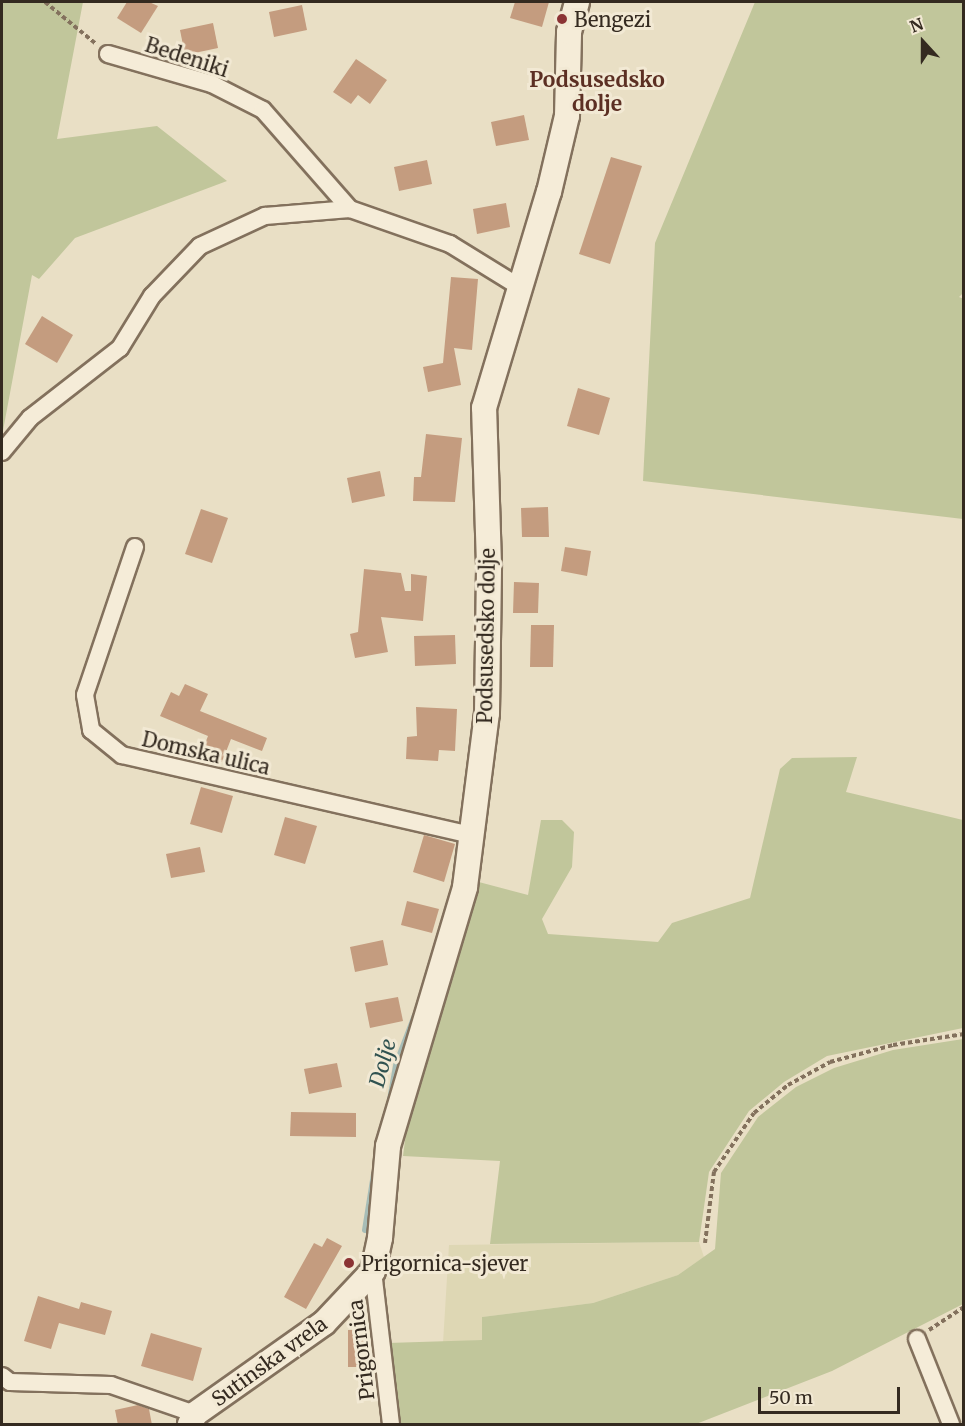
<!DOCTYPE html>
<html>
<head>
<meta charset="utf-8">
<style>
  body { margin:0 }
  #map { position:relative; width:965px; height:1426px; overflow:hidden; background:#e9dfc5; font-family:Merriweather,serif }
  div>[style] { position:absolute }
  .farmland>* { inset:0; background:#ded7b4 }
  .green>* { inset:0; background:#c1c69b }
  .stream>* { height:6px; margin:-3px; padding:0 3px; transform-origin:3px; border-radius:3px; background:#a7bdb7 }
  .building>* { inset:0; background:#c49c7f }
  .path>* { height:4px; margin-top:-2px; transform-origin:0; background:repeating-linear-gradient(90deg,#83715d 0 4.5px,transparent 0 7.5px) }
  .roads { filter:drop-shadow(2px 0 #83715d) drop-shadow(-2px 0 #83715d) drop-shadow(0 2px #83715d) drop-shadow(0 -2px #83715d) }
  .street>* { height:16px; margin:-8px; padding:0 8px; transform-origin:8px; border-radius:8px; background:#f5ecd8 }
  .secondary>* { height:24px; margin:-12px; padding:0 12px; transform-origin:12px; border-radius:12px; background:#f5ecd8 }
  .dots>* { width:16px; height:16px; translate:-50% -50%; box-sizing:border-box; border:3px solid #f2e9d4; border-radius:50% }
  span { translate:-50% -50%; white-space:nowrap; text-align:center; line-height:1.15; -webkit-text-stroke:6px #f2e9d4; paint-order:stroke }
  .poi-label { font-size:20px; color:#342a20 }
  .left { translate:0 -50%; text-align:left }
  .street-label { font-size:20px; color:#342a20 }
  .neighbourhood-label { font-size:21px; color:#5c2f23; font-weight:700 }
  .water-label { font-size:21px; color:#305250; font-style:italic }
  .frame { position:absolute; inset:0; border:3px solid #342a20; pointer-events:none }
  .north { position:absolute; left:893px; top:12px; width:60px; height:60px; -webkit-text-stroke:4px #f2e9d4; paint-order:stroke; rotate:339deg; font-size:16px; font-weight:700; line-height:24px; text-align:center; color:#342a20 }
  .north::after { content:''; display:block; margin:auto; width:21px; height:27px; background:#342a20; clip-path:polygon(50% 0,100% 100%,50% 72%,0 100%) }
  .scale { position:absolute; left:758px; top:1387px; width:142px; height:27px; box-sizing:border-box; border:3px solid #342a20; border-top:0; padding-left:8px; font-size:18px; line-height:21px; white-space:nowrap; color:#342a20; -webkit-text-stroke:4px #f2e9d4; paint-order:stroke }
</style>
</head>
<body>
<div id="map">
  <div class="farmland">
    <i style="clip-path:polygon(699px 1242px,704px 1257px,678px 1275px,593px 1303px,482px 1317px,482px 1340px,443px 1343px,449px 1245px)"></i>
  </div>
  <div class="green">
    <i style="clip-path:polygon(2px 2px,83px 2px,57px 139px,157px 126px,227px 181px,75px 238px,39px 279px,32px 275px,2px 436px)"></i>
    <i style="clip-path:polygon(755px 2px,963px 2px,964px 292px,959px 297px,964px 299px,963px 519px,643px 481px,655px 243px)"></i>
    <i style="clip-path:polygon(857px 757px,846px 792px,963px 820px,963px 1028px,827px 1056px,784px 1082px,749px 1111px,709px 1172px,699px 1242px,490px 1244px,500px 1161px,403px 1156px,412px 1086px,461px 944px,475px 881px,528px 895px,541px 820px,562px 820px,574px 832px,572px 867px,542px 919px,548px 934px,658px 942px,672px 923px,750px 898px,780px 769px,792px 758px)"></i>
    <i style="clip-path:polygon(963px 1039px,963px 1304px,832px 1371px,696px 1424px,395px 1424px,388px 1343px,482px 1340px,482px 1317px,593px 1303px,678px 1275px,715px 1249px,721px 1173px,758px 1117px,796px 1087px,834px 1068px,893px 1050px)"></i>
  </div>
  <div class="stream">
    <i style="left:390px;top:1100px;width:39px;rotate:-80deg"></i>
    <i style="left:397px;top:1062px;width:50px;rotate:-69deg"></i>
    <i style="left:365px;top:1230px;width:57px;rotate:-80.9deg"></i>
  </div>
  <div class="building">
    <i style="clip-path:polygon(127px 2px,149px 2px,158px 6px,141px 33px,117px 18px)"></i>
    <i style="clip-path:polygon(515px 2px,549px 2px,542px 27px,510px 18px)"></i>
    <i style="clip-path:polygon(302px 5px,307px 30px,274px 37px,269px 12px)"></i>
    <i style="clip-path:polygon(213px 23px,218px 48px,185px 55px,180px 30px)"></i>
    <i style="clip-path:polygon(356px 59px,387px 80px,370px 104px,358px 95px,351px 104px,333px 92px)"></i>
    <i style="clip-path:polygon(524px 115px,529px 140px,496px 146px,491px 122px)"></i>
    <i style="clip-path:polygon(611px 157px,642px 166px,610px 264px,579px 254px)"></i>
    <i style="clip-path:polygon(427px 160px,432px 184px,399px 191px,394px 167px)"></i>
    <i style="clip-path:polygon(506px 203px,510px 227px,477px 234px,473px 209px)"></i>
    <i style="clip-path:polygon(451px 277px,478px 279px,472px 350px,454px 348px,461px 385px,428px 392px,423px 367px,443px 363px)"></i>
    <i style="clip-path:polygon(42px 316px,73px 335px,57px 363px,25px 344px)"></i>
    <i style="clip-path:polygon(578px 388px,610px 398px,599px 435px,567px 426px)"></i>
    <i style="clip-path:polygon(426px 434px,462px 438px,455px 502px,413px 501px,414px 477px,421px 477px)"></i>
    <i style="clip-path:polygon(380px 471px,385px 496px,352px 503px,347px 478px)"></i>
    <i style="clip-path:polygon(548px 507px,549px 537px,522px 537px,521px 508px)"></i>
    <i style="clip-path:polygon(201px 509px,228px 518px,212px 563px,185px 554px)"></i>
    <i style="clip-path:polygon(565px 547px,591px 551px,587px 576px,561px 571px)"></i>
    <i style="clip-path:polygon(364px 569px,401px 573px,405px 591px,411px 591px,411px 574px,427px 576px,423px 621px,381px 617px,388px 652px,355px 658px,350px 634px,358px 632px)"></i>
    <i style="clip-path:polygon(514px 582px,539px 583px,538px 613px,513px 613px)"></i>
    <i style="clip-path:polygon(531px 625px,554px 625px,553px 667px,530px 667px)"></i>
    <i style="clip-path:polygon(455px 635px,456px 664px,415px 666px,414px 636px)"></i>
    <i style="clip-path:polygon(185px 684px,208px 694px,200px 711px,267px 738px,262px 751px,231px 739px,222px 762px,201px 754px,208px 736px,160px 716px,171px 692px,179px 696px)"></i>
    <i style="clip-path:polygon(416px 707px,457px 709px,455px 751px,439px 750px,438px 761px,406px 759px,407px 737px,417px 736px)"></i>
    <i style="clip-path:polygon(201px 787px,233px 796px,222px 833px,190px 824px)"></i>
    <i style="clip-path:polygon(285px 817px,317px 826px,305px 864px,274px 855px)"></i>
    <i style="clip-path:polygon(424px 835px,455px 844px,444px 882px,413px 872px)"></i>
    <i style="clip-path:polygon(200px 847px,205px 872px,171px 878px,166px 854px)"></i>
    <i style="clip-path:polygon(407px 901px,439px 909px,432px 933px,401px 925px)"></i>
    <i style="clip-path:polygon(383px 940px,388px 965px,355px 972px,350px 947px)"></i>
    <i style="clip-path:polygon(398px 997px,403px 1021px,370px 1028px,365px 1003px)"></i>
    <i style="clip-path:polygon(337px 1063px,342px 1087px,309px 1094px,304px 1069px)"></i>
    <i style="clip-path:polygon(291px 1112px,356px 1113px,356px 1137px,290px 1136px)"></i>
    <i style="clip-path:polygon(327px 1238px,342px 1246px,306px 1309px,284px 1297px,314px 1243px,322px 1247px)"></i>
    <i style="clip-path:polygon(38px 1296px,79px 1309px,81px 1302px,112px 1311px,105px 1335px,59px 1323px,51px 1349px,24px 1341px)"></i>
    <i style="clip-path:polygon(348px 1330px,368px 1330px,367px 1367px,348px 1367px)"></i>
    <i style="clip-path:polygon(151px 1333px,202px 1348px,193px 1381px,141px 1366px)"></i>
    <i style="clip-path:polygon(138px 1405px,149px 1409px,152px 1425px,118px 1425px,115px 1410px)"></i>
  </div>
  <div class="path">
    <i style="left:45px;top:2px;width:65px;rotate:39.4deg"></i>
    <i style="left:705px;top:1243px;width:72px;rotate:-82.8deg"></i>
    <i style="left:714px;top:1172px;width:71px;rotate:-55.9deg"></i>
    <i style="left:754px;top:1113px;width:44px;rotate:-39.5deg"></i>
    <i style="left:788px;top:1085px;width:48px;rotate:-28.7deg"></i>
    <i style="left:830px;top:1062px;width:65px;rotate:-15.1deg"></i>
    <i style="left:893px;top:1045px;width:72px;rotate:-8.8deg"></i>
    <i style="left:929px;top:1330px;width:42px;rotate:-33.3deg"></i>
  </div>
  <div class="roads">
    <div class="street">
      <i style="left:108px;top:54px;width:108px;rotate:16.1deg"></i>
      <i style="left:212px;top:84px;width:57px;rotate:27deg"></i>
      <i style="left:263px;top:110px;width:132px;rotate:48.7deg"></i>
      <i style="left:2px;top:452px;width:44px;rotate:-50.5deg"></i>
      <i style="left:30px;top:418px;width:114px;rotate:-37.9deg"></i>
      <i style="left:120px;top:348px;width:61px;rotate:-58.4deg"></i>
      <i style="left:152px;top:296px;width:69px;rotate:-46.2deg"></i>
      <i style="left:200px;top:246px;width:72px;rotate:-24.8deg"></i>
      <i style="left:265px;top:216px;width:85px;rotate:-4.7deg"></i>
      <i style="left:350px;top:209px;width:106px;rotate:19.3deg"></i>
      <i style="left:450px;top:244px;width:80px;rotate:31.7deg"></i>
      <i style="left:135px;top:547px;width:156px;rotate:108.7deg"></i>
      <i style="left:85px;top:695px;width:36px;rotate:80deg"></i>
      <i style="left:91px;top:730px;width:40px;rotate:39deg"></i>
      <i style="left:122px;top:755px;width:359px;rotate:12.9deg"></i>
      <i style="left:373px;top:1271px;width:154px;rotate:83.3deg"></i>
      <i style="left:917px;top:1339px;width:92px;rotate:68.2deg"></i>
      <i style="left:2px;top:1376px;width:10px;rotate:37deg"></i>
      <i style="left:10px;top:1382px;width:101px;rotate:1.7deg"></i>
      <i style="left:111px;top:1385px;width:89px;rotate:19deg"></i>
    </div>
    <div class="secondary">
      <i style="left:190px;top:1424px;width:11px;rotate:-63deg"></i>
      <i style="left:195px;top:1414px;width:158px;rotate:-35.2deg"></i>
      <i style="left:324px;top:1323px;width:71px;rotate:-46.7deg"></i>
      <i style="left:373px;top:1271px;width:34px;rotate:-78deg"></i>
      <i style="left:380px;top:1238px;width:92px;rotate:-85deg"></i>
      <i style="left:388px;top:1146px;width:270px;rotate:-73.4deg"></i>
      <i style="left:465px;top:887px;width:175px;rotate:-82.8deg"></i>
      <i style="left:487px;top:713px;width:148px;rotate:-89.2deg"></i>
      <i style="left:489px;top:565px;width:157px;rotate:-91.8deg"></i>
      <i style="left:484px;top:408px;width:226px;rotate:-73.3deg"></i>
      <i style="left:549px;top:192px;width:78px;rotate:-76.7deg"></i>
      <i style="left:567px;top:116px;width:84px;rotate:-88.6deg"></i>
      <i style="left:569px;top:32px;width:31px;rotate:-75deg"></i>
    </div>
  </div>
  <div class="dots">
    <i style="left:562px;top:19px;background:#8b3334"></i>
    <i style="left:349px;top:1263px;background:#8b3334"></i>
  </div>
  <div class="poi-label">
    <span class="left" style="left:574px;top:19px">Bengezi</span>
    <span class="left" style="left:361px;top:1263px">Prigornica-sjever</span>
  </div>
  <div class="street-label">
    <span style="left:187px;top:57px;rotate:18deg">Bedeniki</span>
    <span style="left:486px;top:636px;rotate:-89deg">Podsusedsko dolje</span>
    <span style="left:206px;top:753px;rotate:13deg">Domska ulica</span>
    <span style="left:361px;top:1350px;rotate:-97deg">Prigornica</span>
    <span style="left:269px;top:1361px;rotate:-36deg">Sutinska vrela</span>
  </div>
  <div class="neighbourhood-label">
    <span style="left:597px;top:92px">Podsusedsko<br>dolje</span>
  </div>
  <div class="water-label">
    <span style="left:383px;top:1063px;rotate:-75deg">Dolje</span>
  </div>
  <div class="frame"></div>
  <div class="north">N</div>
  <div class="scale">50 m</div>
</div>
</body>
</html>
